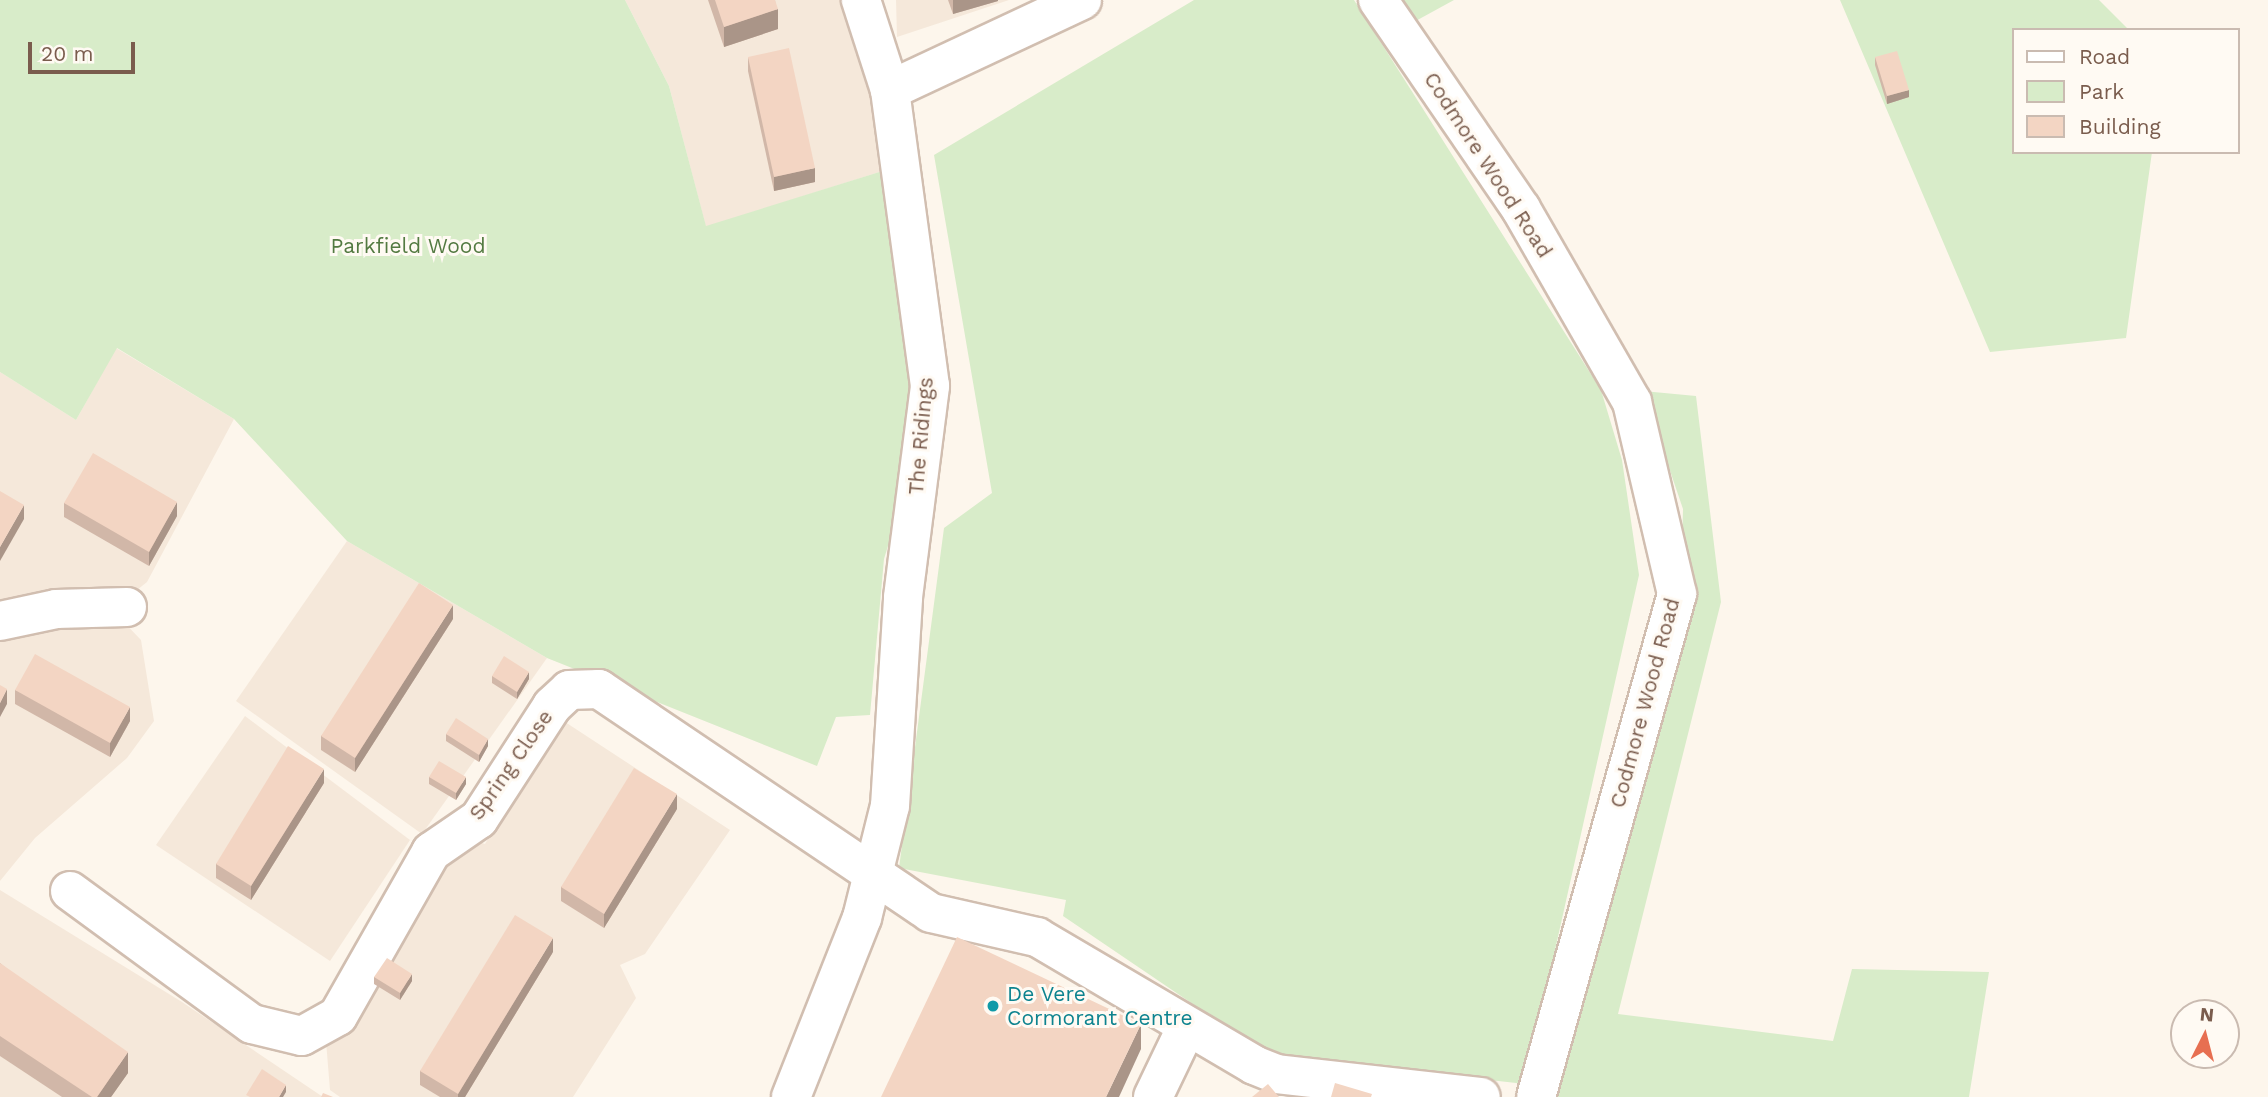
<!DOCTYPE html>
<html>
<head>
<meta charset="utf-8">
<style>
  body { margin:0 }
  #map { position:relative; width:2268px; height:1097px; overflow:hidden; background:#fdf6ec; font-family:"Work Sans",sans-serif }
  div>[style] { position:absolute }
  .residential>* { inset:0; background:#f5e8da }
  .green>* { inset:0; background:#d8ecc9 }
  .roads { filter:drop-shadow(2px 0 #d1beb0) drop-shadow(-2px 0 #d1beb0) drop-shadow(0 2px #d1beb0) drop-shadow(0 -2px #d1beb0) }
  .minor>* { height:38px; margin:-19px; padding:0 19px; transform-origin:19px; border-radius:19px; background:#fff }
  .wall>* { inset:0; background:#d1b7a8 }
  .shaded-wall>* { inset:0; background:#aa9588 }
  .building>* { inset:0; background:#f3d5c3 }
  .dots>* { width:19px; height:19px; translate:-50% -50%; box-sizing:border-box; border:4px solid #fffaf3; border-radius:50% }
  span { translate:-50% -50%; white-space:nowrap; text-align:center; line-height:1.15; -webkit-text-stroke:6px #fffaf3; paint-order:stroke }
  .street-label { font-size:21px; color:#7a5c4d }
  .park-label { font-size:21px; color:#537a41 }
  .culture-label { font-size:21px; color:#0d838f }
  .left { translate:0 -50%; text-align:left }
  .legend { position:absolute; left:2012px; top:28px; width:228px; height:126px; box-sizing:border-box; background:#fffaf3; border:2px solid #cabbb1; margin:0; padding:9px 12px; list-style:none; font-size:21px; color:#7a5c4d }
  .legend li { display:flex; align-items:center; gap:14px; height:35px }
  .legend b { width:35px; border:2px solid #cabbb1 }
  .north { position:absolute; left:2170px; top:999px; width:70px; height:70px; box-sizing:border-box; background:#fffaf3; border:2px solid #cabbb1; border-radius:50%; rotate:6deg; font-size:19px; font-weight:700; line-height:28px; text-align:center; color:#7a5c4d }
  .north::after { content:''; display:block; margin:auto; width:24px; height:32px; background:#e76f51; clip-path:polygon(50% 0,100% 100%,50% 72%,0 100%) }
  .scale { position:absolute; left:28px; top:42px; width:107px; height:32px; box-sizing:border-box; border:4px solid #7a5c4d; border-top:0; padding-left:9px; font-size:21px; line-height:24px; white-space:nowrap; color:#7a5c4d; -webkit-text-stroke:5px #fffaf3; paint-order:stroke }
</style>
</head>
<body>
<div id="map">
  <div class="residential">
    <i style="clip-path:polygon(625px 0,848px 0,889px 169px,706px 227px,669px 86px)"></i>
    <i style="clip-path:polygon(896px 0,1009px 0,897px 37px)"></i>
    <i style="clip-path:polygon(116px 348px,234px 419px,147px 582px,127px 598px,0 606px,0 372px,76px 420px)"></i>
    <i style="clip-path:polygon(347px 541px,547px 658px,422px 834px,236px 701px)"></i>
    <i style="clip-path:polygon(118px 616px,141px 640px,154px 721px,127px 758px,35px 838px,0 881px,0 635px)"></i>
    <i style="clip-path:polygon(245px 716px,410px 840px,330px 961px,156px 845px)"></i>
    <i style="clip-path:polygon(559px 718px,730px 830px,645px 954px,620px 965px,636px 998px,573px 1097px,340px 1097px,330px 1090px,325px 1029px,348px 1013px,437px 882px,428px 860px,460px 836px,485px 844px)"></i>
    <i style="clip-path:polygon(0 890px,182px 1002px,323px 1097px,0 1097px)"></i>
  </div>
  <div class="green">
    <i style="clip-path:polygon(0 0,625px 0,669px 86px,706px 226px,889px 169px,918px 379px,903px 497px,884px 559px,870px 715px,836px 717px,817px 766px,547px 658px,347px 541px,234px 419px,117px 348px,76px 420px,0 372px)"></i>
    <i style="clip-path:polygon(1194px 0,1354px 0,1601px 390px,1622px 460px,1639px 575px,1525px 1084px,1268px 1055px,1063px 916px,1066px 900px,899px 868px,944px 528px,992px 493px,934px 155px)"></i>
    <i style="clip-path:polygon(1395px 0,1454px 0,1412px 23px)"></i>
    <i style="clip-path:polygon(1840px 0,2099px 0,2129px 30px,2014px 30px,2014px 152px,2152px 152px,2126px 338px,1990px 352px)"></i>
    <i style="clip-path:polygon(1643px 391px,1696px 396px,1721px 602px,1618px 1014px,1833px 1041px,1852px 969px,1989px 972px,1969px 1097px,1553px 1097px,1679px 657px,1683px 509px)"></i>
  </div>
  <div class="roads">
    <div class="minor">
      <i style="left:1378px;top:0;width:253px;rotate:55.6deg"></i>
      <i style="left:1521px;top:209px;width:223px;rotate:60.1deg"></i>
      <i style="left:1632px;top:402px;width:197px;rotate:76.8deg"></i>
      <i style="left:1677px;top:594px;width:522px;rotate:105.66deg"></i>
      <i style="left:890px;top:90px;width:212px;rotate:-25.1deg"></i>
      <i style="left:0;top:621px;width:57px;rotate:-12.1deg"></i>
      <i style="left:56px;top:609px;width:71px;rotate:-1.6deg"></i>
      <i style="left:70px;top:891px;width:225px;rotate:36.2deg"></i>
      <i style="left:252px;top:1024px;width:51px;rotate:13.5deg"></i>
      <i style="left:302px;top:1036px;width:41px;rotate:-29.1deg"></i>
      <i style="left:338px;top:1016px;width:189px;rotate:-60.4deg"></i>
      <i style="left:431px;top:852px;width:58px;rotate:-34.5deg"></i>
      <i style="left:479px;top:819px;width:135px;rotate:-57.1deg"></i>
      <i style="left:552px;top:706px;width:23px;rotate:-43deg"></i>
      <i style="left:569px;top:690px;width:30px;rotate:-2deg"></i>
      <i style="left:599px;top:689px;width:400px;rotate:34deg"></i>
      <i style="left:931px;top:913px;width:109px;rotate:12.8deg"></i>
      <i style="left:1037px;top:937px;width:252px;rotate:30.5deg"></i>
      <i style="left:1254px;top:1065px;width:24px;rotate:22deg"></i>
      <i style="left:1276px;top:1074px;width:206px;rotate:6.4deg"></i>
      <i style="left:791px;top:1097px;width:193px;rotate:-68.4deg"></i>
      <i style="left:862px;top:918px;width:115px;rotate:-76deg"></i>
      <i style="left:890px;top:806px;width:209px;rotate:-86.4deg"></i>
      <i style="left:903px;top:597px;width:213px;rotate:-82.7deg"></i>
      <i style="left:930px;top:386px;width:299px;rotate:-97.7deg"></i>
      <i style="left:890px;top:90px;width:95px;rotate:-107.9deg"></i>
      <i style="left:1153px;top:1097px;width:76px;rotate:-64.4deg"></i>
    </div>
  </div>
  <div class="wall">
    <i style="clip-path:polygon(708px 0,775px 0,778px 29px,724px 47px)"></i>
    <i style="clip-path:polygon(948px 0,998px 0,998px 1px,953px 14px)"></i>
    <i style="clip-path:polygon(748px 57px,815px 182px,774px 191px,748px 71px)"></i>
    <i style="clip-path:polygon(1875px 57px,1909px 97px,1887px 104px,1875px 65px)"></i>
    <i style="clip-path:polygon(64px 503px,177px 516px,149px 566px,64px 517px)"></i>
    <i style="clip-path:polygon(453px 619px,355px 772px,321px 750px,321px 736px)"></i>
    <i style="clip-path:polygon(492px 676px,529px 679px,517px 699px,492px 683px)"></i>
    <i style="clip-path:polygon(15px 690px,130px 721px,110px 757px,15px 704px)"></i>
    <i style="clip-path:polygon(446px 734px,488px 746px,479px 762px,446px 741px)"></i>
    <i style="clip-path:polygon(429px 777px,466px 784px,456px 800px,429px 784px)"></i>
    <i style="clip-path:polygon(324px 783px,251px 900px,216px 878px,216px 864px)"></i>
    <i style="clip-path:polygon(677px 809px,604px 928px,561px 901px,561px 887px)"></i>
    <i style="clip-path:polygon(553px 952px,465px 1097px,440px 1097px,420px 1085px,420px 1071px)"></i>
    <i style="clip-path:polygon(0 963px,128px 1073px,111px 1097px,62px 1097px,0 1056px)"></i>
    <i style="clip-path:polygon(374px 977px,412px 981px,400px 1000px,374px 984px)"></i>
  </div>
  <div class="shaded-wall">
    <i style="clip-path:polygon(953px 0,998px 0,998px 1px,953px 14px)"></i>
    <i style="clip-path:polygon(778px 9px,778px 29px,724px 47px,724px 27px)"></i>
    <i style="clip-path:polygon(1909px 90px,1909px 97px,1887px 104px,1887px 96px)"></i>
    <i style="clip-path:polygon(815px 168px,815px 182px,774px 191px,774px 177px)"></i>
    <i style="clip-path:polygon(177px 502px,177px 516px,149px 566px,149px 552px)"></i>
    <i style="clip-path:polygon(24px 505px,24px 519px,0 561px,0 547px)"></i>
    <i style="clip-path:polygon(453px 605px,453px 619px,355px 772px,355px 758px)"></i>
    <i style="clip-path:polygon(529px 672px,529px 679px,517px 699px,517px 692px)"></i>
    <i style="clip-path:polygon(7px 689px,7px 704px,0 717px,0 703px)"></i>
    <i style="clip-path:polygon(130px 707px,130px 721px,110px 757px,110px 743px)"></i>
    <i style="clip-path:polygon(488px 739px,488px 746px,479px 762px,479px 755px)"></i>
    <i style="clip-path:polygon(324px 769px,324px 783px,251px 900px,251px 886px)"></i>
    <i style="clip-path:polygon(466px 777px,466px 784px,456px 800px,456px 793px)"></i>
    <i style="clip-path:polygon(677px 794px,677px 809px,604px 928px,604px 914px)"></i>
    <i style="clip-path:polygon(553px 938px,553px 952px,465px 1097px,458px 1097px,458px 1094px)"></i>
    <i style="clip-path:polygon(412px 974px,412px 981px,400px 1000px,400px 993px)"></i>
    <i style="clip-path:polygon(1141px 1024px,1141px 1049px,1119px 1097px,1106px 1097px)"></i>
    <i style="clip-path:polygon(128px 1052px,128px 1073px,111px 1097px,97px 1097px)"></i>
    <i style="clip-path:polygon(286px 1085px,286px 1092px,283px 1097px,279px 1097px)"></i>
  </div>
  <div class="building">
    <i style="clip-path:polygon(715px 0,775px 0,778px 9px,724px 27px)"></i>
    <i style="clip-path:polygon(789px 48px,815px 168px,774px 177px,748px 57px)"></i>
    <i style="clip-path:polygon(1897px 51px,1909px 90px,1887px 96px,1875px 57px)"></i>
    <i style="clip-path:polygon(93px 453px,177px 502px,149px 552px,64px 503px)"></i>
    <i style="clip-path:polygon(0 491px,24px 505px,0 547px)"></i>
    <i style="clip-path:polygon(419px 583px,453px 605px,355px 758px,321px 736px)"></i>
    <i style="clip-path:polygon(35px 654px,130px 707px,110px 743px,15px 690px)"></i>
    <i style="clip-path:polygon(504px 656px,529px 672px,517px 692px,492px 676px)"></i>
    <i style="clip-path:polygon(0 685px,7px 689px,0 703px)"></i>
    <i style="clip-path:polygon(456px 718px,488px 739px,479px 755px,446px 734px)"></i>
    <i style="clip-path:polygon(288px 746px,324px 769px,251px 886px,216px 864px)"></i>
    <i style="clip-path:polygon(439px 761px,466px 777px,456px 793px,429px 777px)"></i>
    <i style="clip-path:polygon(634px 768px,677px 794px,604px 914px,561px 887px)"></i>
    <i style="clip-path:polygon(515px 915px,553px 938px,458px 1094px,420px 1071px)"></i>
    <i style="clip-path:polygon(957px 937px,1141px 1024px,1106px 1097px,881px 1097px)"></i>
    <i style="clip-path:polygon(387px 958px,412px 974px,400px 993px,374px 977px)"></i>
    <i style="clip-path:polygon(0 963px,128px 1052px,97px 1097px,92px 1097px,0 1036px)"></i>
    <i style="clip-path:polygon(262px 1069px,286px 1085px,279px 1097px,250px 1097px,246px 1095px)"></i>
    <i style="clip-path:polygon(1335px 1083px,1372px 1094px,1371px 1097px,1331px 1097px)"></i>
    <i style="clip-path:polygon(1268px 1084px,1279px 1097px,1252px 1097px)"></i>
    <i style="clip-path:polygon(323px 1093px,333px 1097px,321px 1097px)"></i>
  </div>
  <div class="dots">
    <i style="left:993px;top:1006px;background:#0f9aa8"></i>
  </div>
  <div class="street-label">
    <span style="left:1488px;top:165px;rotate:57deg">Codmore Wood Road</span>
    <span style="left:921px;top:436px;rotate:-85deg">The Ridings</span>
    <span style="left:1645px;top:703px;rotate:-75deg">Codmore Wood Road</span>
    <span style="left:511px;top:765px;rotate:-55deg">Spring Close</span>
  </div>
  <div class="park-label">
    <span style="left:408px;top:246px">Parkfield Wood</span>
  </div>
  <div class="culture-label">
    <span class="left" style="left:1007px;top:1006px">De Vere<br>Cormorant Centre</span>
  </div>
  <ul class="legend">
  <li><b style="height:9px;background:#fff"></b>Road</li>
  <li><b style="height:19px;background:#d8ecc9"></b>Park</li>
  <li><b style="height:19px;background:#f3d5c3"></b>Building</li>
  </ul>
  <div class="north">N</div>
  <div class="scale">20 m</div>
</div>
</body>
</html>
